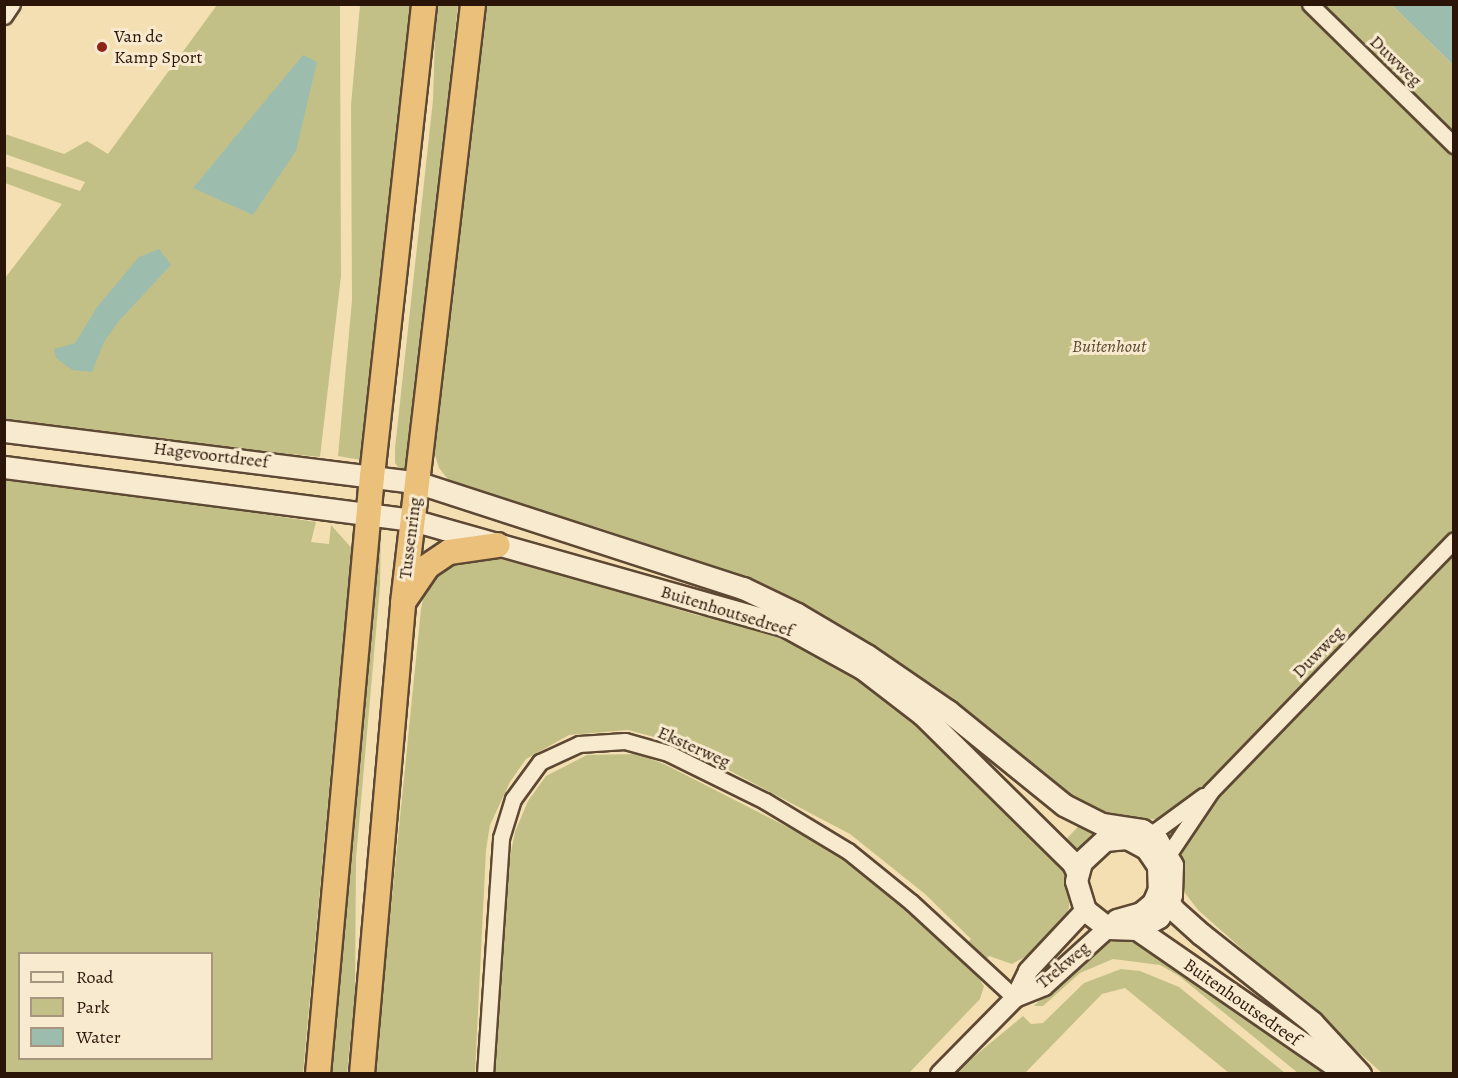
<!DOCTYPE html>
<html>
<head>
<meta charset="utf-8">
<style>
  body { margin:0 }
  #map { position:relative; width:1458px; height:1078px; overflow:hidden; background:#f4dfb3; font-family:Alegreya,serif }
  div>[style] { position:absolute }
  .green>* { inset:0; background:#c3c087 }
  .water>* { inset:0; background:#9cbdae }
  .roads { filter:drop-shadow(2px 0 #5d4834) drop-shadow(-2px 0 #5d4834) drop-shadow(0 2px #5d4834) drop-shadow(0 -2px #5d4834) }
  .minor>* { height:15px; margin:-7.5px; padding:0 7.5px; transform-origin:7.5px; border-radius:7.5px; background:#f8eace }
  .tertiary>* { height:18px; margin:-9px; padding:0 9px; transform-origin:9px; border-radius:9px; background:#f8eace }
  .secondary>* { height:21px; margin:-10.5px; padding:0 10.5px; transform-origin:10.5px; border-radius:10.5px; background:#f8eace }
  .trunk>* { height:24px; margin:-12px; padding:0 12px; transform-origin:12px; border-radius:12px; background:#eac07a }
  .dots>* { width:16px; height:16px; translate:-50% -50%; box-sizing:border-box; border:3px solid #f8eace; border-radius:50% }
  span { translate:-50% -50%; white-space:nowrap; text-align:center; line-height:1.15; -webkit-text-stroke:6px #f8eace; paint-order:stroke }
  .poi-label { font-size:18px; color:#2b1509 }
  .left { translate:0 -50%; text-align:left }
  .street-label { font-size:18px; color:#2b1509 }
  .park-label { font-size:18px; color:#59482f; font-style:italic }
  .frame { position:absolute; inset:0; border:6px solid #2b1509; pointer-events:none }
  .legend { position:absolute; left:18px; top:952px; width:195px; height:108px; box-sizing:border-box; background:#f8eace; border:2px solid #a6957f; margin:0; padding:8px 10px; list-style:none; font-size:18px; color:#2b1509 }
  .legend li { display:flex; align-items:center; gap:12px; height:30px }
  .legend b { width:30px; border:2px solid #a6957f }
</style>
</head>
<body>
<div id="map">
  <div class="green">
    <i style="clip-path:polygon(217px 5px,340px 5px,341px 276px,320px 457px,5px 425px,5px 278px,62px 204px,5px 183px,5px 166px,80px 191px,85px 182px,5px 154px,5px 134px,64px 154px,87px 141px,108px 154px)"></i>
    <i style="clip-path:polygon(360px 5px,414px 5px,361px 460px,338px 456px,352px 300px,351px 105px)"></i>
    <i style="clip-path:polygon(436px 5px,458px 5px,409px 458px,407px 467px,400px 470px,395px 463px,395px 448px,433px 100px)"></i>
    <i style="clip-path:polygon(485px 5px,1392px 5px,1453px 65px,1453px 1073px,1382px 1073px,1198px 910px,1185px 893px,1181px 878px,1179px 862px,1187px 839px,1162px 819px,1128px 820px,1069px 879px,1069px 908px,1063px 922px,1025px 957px,1012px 964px,989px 956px,975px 973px,984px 986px,980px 999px,909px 1073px,494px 1073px,506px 877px,515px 832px,528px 801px,546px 776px,587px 755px,639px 754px,666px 765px,821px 844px,871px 879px,956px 955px,971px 939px,925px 894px,850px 834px,677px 743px,628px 730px,569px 735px,526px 759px,510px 782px,490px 825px,486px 850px,475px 1073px,368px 1074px,379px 965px,390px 917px,421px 609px,426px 585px,439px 568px,454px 558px,497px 554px,696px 615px,776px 630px,875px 684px,1054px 852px,1093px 811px,1000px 741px,734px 575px,600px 528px,508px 505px,451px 483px,439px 468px,434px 452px)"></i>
    <i style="clip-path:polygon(evenodd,5px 476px,316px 522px,311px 542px,329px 544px,331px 525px,355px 552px,350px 565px,303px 1073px,5px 1074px,5px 476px,20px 954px,212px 954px,212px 1058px,20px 1058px,20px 954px)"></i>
    <i style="clip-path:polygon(381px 521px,380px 586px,356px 858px,355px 995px,347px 1073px,326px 1074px,370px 553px)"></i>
    <i style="clip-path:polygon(1126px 938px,1153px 946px,1326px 1073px,1298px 1073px,1179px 976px,1160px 965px,1113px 959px,1080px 973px,1043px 1006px,1034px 1006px,1096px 945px)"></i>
    <i style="clip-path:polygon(1121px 969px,1140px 971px,1179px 987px,1285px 1073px,1229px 1073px,1125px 988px,1102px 994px,1025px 1073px,954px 1073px,1023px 1016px,1031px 1024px,1043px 1023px,1084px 983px)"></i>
  </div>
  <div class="water">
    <i style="clip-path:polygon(1392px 5px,1453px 5px,1453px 65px,1443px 55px)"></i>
    <i style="clip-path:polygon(303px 55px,317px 62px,296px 151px,253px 215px,193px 188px)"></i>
    <i style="clip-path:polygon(159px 249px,171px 265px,118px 322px,104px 342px,92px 372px,72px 370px,56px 358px,54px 349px,75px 343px,97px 307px,139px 257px)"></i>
  </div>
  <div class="roads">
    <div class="minor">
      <i style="left:1310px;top:4px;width:202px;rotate:44.4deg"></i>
      <i style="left:4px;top:16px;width:14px;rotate:-56deg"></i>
      <i style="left:1150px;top:835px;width:66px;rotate:-36.3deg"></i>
      <i style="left:1168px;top:855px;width:77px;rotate:-56.1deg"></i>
      <i style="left:1211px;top:791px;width:349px;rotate:-45.9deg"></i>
      <i style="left:485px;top:1074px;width:237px;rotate:-86.1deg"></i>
      <i style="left:501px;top:838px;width:41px;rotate:-72.9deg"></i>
      <i style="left:513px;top:799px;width:46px;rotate:-53.9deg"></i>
      <i style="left:540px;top:762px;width:43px;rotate:-24.8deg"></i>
      <i style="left:579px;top:744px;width:46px;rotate:-3.7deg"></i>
      <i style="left:625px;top:741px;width:45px;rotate:15.6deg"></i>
      <i style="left:668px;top:753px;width:108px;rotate:26.3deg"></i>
      <i style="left:765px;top:801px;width:97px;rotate:31.1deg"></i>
      <i style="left:848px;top:851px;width:81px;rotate:39deg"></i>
      <i style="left:911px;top:902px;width:142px;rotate:42.7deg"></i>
    </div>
    <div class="tertiary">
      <i style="left:1015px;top:998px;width:31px;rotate:-22deg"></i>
      <i style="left:1044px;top:986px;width:86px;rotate:-42.2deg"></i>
      <i style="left:940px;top:1074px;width:107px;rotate:-45.4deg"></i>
      <i style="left:1015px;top:998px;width:30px;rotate:-64deg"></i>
      <i style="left:1028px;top:971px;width:83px;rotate:-46.9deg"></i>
    </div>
    <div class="secondary">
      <i style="left:4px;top:431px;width:415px;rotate:7.1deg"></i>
      <i style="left:416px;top:482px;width:344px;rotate:18deg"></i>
      <i style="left:743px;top:588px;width:60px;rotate:25.7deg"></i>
      <i style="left:797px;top:614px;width:82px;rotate:30.6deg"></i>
      <i style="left:868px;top:656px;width:97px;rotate:34.5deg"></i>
      <i style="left:948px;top:711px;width:149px;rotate:39deg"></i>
      <i style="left:1064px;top:805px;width:42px;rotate:26.6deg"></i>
      <i style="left:1102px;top:824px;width:40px;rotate:8.5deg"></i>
      <i style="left:1142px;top:830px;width:18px;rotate:34deg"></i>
      <i style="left:1157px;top:840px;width:29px;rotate:59deg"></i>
      <i style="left:1172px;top:865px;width:30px;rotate:92deg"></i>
      <i style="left:1171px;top:895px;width:25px;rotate:119deg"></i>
      <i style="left:1159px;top:917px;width:25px;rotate:151deg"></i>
      <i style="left:1137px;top:929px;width:29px;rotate:-178deg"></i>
      <i style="left:1108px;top:928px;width:29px;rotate:-142deg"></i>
      <i style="left:1085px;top:910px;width:30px;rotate:-107deg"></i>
      <i style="left:1076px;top:881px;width:20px;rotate:-75deg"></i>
      <i style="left:1081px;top:862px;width:33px;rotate:-43deg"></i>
      <i style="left:1105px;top:840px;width:22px;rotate:-5deg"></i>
      <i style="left:1127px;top:838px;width:21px;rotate:28deg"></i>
      <i style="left:1146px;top:848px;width:22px;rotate:56deg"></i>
      <i style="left:1158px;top:866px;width:23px;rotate:88deg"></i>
      <i style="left:1159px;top:889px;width:15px;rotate:113deg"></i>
      <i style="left:1153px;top:903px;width:16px;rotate:140deg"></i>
      <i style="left:1141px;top:913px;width:25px;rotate:164deg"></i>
      <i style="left:1117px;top:920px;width:12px;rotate:138deg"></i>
      <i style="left:4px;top:467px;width:411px;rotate:7.4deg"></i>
      <i style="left:412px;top:520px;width:387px;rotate:15.8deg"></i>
      <i style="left:784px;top:625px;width:89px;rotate:28.9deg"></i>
      <i style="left:862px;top:668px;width:77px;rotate:37.6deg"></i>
      <i style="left:923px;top:715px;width:211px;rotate:44.6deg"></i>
      <i style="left:1073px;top:863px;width:10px;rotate:66deg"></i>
      <i style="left:1162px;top:893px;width:19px;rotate:55deg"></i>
      <i style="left:1173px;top:909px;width:38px;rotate:42deg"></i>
      <i style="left:1201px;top:934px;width:142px;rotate:38.4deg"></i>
      <i style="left:1312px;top:1022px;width:71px;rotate:47.3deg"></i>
      <i style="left:1137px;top:929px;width:255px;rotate:34.6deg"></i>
    </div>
    <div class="trunk">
      <i style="left:404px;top:601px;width:42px;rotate:-55.6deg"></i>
      <i style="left:428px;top:566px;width:25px;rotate:-34deg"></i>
      <i style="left:449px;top:552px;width:49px;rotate:-8.1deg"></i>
      <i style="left:318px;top:1074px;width:600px;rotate:-84.84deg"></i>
      <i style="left:372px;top:476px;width:475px;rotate:-83.7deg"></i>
      <i style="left:362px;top:1074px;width:473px;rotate:-85deg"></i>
      <i style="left:403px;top:603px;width:603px;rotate:-83.33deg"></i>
    </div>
  </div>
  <div class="dots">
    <i style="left:102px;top:47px;background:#8f2418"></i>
  </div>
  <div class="poi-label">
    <span class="left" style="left:114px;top:47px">Van de<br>Kamp Sport</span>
  </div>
  <div class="street-label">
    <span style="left:1396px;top:61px;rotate:44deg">Duwweg</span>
    <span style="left:211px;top:455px;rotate:7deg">Hagevoortdreef</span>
    <span style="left:410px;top:538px;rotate:-83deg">Tussenring</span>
    <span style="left:727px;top:611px;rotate:17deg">Buitenhoutsedreef</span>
    <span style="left:1318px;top:652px;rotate:-46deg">Duwweg</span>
    <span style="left:694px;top:747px;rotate:24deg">Eksterweg</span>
    <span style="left:1063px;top:965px;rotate:-40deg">Trekweg</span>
    <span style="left:1242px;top:1002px;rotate:35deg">Buitenhoutsedreef</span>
  </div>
  <div class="park-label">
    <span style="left:1109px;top:346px">Buitenhout</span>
  </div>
  <div class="frame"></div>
  <ul class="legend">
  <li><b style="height:8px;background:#f8eace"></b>Road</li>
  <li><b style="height:16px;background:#c3c087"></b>Park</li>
  <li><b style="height:16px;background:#9cbdae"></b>Water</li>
  </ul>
</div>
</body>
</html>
